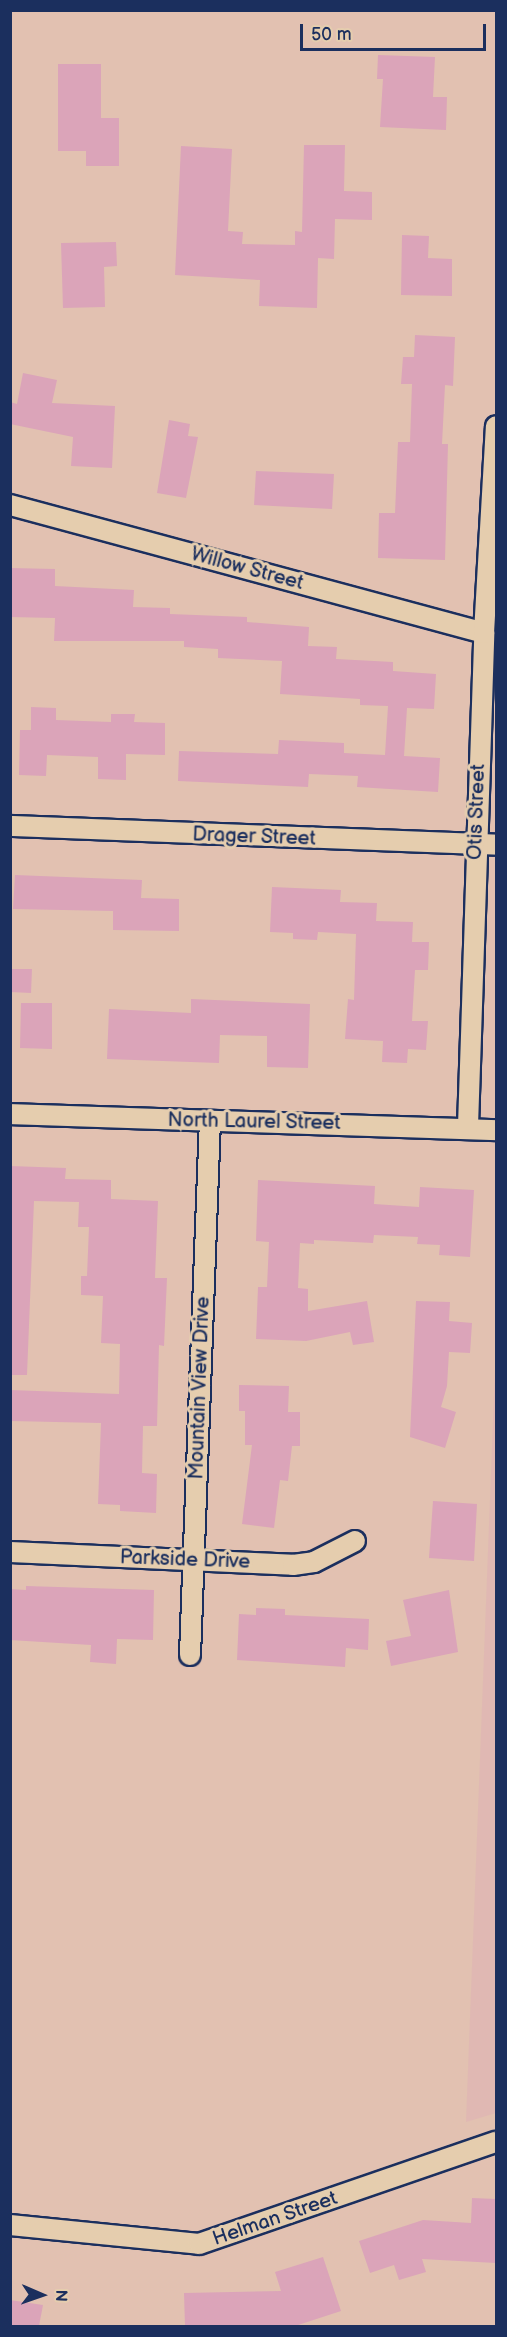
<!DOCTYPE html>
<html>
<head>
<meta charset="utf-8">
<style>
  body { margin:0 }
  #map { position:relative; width:507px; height:2337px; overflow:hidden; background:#e2c1b1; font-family:"Balsamiq Sans",sans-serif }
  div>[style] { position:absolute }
  .built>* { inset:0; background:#e0b8b3 }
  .building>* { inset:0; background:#dba4b9 }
  .roads { filter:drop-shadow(2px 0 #1b2f5e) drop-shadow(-2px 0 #1b2f5e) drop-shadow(0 2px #1b2f5e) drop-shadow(0 -2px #1b2f5e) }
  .street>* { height:20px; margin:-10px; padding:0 10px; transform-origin:10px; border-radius:10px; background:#e5cdae }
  span { translate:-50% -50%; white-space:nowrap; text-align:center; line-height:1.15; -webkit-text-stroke:6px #e5cdae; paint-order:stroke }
  .street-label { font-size:20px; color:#1b2f5e }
  .frame { position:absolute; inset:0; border:12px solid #1b2f5e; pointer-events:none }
  .north { position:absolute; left:12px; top:2265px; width:60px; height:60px; -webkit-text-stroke:4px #e5cdae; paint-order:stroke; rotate:92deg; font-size:16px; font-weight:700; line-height:24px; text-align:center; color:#1b2f5e }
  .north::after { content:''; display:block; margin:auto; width:21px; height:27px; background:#1b2f5e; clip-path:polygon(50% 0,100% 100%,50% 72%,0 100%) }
  .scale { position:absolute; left:300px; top:24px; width:186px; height:27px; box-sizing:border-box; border:3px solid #1b2f5e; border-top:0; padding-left:8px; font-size:18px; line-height:21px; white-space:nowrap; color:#1b2f5e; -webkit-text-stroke:4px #e5cdae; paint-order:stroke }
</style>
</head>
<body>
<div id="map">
  <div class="built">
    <i style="clip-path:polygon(496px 1344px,496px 2113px,466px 2122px)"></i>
  </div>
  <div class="building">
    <i style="clip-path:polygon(378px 55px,435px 57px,433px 97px,447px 97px,446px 130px,380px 127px,383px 79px,377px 79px)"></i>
    <i style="clip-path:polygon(58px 64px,101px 64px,101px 118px,119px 118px,119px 166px,86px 166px,86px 151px,58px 151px)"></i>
    <i style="clip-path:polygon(304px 145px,345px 145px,344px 191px,372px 192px,372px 220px,335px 219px,334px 259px,318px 258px,317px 308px,259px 306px,260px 280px,175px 275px,181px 146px,232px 149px,228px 231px,243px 232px,242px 244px,295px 245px,295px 231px,302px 232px)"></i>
    <i style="clip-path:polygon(402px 235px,429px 236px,428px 258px,452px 259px,452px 296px,401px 295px)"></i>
    <i style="clip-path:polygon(116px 242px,117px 266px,104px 267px,105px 307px,63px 308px,61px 243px)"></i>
    <i style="clip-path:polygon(415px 335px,455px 337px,453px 386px,445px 385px,442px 444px,448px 444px,445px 560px,378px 558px,379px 513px,395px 513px,398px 442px,410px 442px,412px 384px,401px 384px,403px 357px,414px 357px)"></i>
    <i style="clip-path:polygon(23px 373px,57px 380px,52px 403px,115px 406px,112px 468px,71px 466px,73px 437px,10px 424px,10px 402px,17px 404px)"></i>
    <i style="clip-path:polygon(169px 420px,190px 424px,188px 436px,198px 437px,186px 498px,157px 493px)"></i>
    <i style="clip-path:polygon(256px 471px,334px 474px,332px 509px,254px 505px)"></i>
    <i style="clip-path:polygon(10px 568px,55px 569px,55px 586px,134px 590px,133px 607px,170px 608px,170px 614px,247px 617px,247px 622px,309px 627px,308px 646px,337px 647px,336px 659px,393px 662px,393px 671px,436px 674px,434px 709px,407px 708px,404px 756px,440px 758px,438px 792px,357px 787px,358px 776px,309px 774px,308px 787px,178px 781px,179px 751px,278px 754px,279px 740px,344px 743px,344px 753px,385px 755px,388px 706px,360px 705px,360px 699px,280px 694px,282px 661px,218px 658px,218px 649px,184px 647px,184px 641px,54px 641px,55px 618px,10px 617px)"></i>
    <i style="clip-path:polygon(31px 707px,56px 708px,56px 720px,111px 722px,111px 714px,135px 714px,134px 722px,165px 723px,165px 755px,126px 754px,126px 780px,98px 779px,98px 757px,47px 755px,46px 776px,19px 775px,20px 730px,31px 730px)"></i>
    <i style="clip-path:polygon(15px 875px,142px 880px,141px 898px,179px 899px,179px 931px,113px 930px,113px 911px,13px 909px)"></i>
    <i style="clip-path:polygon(272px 887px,341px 890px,340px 902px,377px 903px,376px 921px,413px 922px,412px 942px,429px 942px,428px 970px,415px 970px,412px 1021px,428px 1021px,426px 1050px,408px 1049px,407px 1063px,382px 1062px,383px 1041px,345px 1039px,348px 999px,354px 1000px,356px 934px,318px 932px,317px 940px,293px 939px,293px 933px,270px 932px)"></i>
    <i style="clip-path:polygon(10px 969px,32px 969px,31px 993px,10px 992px)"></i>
    <i style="clip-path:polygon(191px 999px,310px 1004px,308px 1068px,267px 1067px,267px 1036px,220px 1035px,219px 1063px,107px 1059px,109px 1009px,191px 1013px)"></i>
    <i style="clip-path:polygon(21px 1003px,52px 1003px,52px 1049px,20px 1048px)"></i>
    <i style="clip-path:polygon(10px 1166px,66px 1168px,65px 1179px,111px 1180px,111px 1199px,158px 1201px,155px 1278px,167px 1278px,164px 1346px,159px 1345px,157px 1426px,143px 1426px,142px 1473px,157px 1474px,156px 1513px,120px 1511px,120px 1505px,98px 1504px,101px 1423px,10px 1421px,10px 1390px,119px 1394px,120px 1344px,101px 1343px,103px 1296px,81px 1295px,81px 1276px,87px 1276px,89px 1227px,78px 1227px,79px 1202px,34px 1201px,27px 1375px,10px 1375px)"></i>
    <i style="clip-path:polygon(258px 1180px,375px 1186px,374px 1204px,419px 1207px,420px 1187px,474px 1190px,470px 1257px,439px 1255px,440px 1245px,417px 1244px,418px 1237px,374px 1235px,373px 1243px,314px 1240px,314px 1244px,300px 1243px,298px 1288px,308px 1289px,308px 1311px,367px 1301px,374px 1342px,353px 1345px,350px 1332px,306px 1341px,256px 1339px,258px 1287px,267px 1287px,269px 1242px,256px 1241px)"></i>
    <i style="clip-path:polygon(416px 1301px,450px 1302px,449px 1321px,472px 1323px,470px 1353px,449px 1352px,447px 1386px,441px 1407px,456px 1412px,445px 1448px,410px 1437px)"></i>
    <i style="clip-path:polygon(239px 1385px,289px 1386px,288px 1412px,300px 1412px,300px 1446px,292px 1446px,288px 1481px,280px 1480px,274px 1528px,242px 1524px,252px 1445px,245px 1445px,245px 1411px,239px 1411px)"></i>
    <i style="clip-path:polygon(433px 1501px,477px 1504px,474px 1561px,429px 1558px)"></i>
    <i style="clip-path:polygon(26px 1586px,154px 1590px,153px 1640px,117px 1639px,116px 1664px,90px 1662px,91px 1645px,10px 1640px,10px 1589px,26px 1590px)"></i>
    <i style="clip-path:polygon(449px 1590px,458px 1652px,391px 1666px,386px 1641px,411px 1636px,403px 1600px)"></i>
    <i style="clip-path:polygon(256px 1608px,285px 1609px,285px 1615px,369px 1619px,368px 1650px,346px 1648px,345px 1667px,237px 1660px,239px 1614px,256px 1615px)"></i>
    <i style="clip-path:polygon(472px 2198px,496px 2199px,496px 2263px,422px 2259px,426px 2272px,399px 2280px,394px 2265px,370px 2273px,359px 2241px,423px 2220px,471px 2223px)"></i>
    <i style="clip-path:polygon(323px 2257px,341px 2311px,295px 2326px,185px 2326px,184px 2293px,281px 2291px,275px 2272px)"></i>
    <i style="clip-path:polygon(10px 2300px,43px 2305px,39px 2326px,10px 2326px)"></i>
  </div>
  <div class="roads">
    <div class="street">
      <i style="left:10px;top:505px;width:491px;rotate:15.1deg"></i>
      <i style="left:10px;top:826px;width:486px;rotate:2.2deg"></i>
      <i style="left:10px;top:1114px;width:486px;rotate:1.9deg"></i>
      <i style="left:468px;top:1126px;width:493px;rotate:-88.1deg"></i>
      <i style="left:484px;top:633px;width:207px;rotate:-86.7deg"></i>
      <i style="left:10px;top:1552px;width:283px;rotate:2.6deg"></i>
      <i style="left:293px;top:1565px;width:21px;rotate:-8deg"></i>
      <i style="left:314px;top:1562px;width:46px;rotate:-27.1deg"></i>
      <i style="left:190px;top:1655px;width:534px;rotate:-87.86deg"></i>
      <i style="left:10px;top:2225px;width:190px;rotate:5.7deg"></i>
      <i style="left:199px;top:2244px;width:314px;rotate:-19deg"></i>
    </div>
  </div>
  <div class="street-label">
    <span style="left:247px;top:569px;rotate:15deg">Willow Street</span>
    <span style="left:477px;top:812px;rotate:-88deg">Otis Street</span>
    <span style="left:254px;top:837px;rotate:2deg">Drager Street</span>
    <span style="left:254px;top:1122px;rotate:1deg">North Laurel Street</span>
    <span style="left:200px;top:1388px;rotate:-88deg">Mountain View Drive</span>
    <span style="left:185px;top:1560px;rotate:2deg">Parkside Drive</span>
    <span style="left:275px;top:2219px;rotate:-19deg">Helman Street</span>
  </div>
  <div class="frame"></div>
  <div class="north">N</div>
  <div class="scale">50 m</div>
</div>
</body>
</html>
